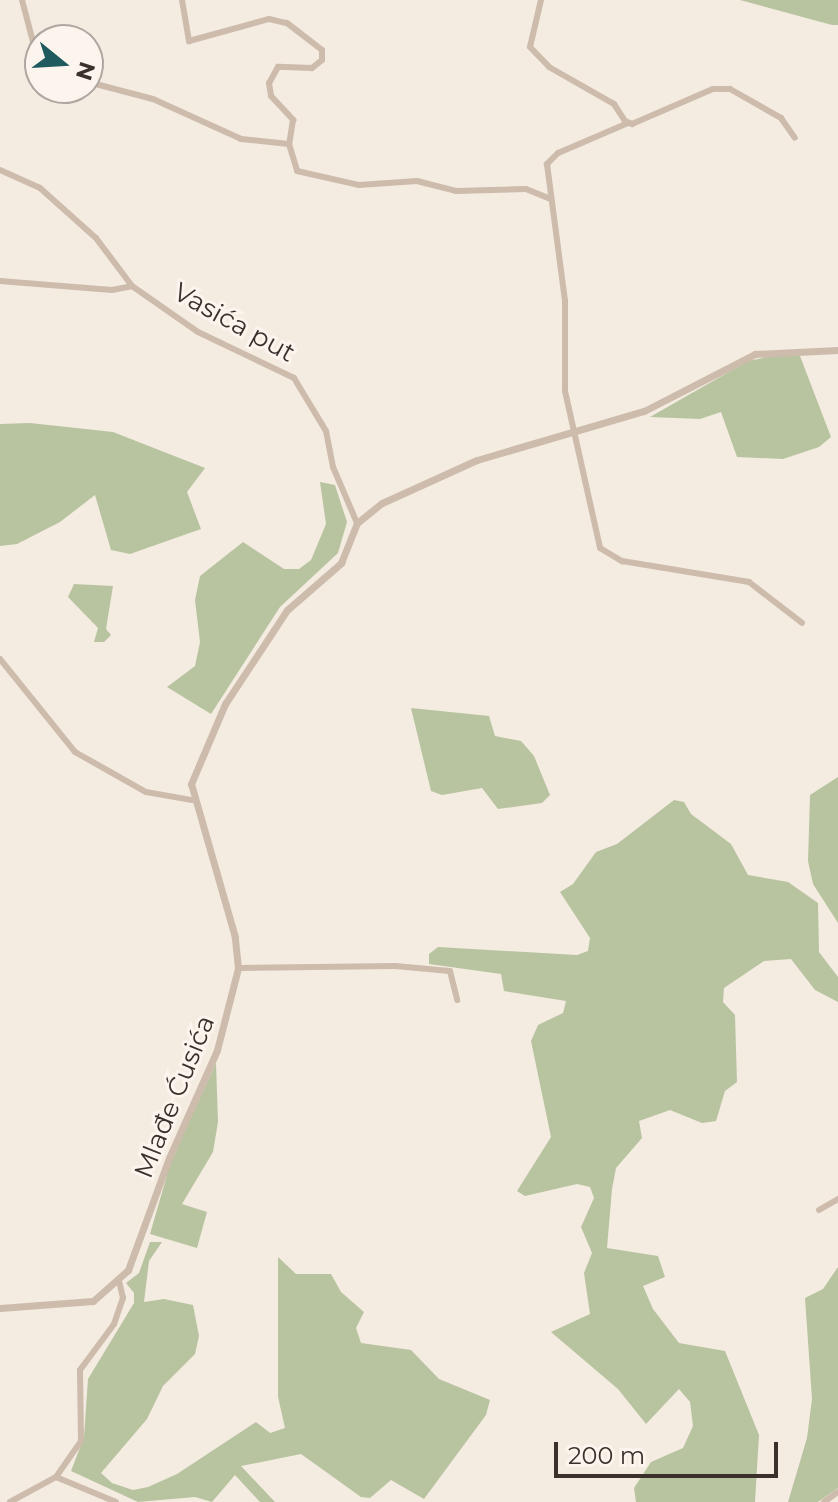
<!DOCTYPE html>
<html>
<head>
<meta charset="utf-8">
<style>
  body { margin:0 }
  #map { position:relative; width:838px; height:1502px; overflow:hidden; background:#f4ebe1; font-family:Montserrat,sans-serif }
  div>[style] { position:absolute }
  .green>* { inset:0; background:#b8c4a0 }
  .minor>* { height:6px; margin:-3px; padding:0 3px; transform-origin:3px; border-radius:3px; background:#cdbbac }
  .tertiary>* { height:7px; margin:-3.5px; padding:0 3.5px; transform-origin:3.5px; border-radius:3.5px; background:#cdbbac }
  span { translate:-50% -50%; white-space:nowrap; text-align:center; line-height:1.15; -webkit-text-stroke:6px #fbf5ee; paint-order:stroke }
  .street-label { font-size:26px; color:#3b302b }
  .north { position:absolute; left:24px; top:24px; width:80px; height:80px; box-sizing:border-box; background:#fbf5ee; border:2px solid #aea6a0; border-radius:50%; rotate:108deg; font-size:22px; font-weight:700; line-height:32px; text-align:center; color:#3b302b }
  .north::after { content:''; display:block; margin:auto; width:28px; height:36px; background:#1f5a5e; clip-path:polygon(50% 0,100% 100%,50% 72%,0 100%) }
  .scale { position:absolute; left:554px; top:1442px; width:224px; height:36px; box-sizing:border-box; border:4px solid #3b302b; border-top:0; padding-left:10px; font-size:24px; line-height:28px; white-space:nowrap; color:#3b302b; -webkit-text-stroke:6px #fbf5ee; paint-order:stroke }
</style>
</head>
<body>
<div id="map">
  <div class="green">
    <i style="clip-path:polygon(740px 0,838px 0,838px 25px,832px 25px)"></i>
    <i style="clip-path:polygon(772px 356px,800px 356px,831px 437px,819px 447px,783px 459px,737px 457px,721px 412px,700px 419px,650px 417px,748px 361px)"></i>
    <i style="clip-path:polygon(30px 423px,113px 432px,205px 468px,187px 492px,201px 529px,130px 554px,111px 550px,95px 495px,60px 522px,17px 544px,0 546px,0 424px)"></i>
    <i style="clip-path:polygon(320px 482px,335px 485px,347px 522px,338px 553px,280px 607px,211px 714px,167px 687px,195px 666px,200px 642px,195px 600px,200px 576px,243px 542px,284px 569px,299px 569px,311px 560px,326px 524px)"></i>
    <i style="clip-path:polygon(74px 584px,113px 586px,106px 629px,111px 635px,104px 642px,94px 642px,98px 628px,68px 597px)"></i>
    <i style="clip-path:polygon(411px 708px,489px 716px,495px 736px,521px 741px,534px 756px,550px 795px,542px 803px,498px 809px,482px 788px,442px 795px,431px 791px)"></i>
    <i style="clip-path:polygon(838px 777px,838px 923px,813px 884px,808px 861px,810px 795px)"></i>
    <i style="clip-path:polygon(674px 800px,684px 802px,691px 814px,731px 844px,748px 875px,788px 882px,818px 903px,819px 952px,838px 977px,838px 1002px,815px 990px,791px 959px,764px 961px,724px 988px,723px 1002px,735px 1015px,737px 1082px,725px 1091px,716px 1121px,702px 1123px,670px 1110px,639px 1121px,642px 1138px,616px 1168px,612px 1189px,607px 1248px,658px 1256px,665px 1277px,643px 1286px,653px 1309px,679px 1343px,725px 1351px,759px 1435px,755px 1502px,636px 1502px,634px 1488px,651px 1462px,683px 1448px,693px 1426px,690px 1402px,679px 1389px,646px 1424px,618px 1389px,551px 1332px,590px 1314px,584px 1273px,592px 1253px,581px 1227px,594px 1198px,590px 1187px,577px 1184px,525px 1196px,517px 1191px,551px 1137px,531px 1041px,538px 1025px,563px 1013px,566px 1001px,504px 991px,501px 974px,429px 964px,429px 954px,438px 947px,577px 955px,588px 951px,590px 938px,560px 892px,573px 884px,596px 852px,617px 844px)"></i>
    <i style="clip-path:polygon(216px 1063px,218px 1122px,213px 1152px,182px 1204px,207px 1212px,197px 1248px,150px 1234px,171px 1161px)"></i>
    <i style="clip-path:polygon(150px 1242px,162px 1242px,149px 1261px,144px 1302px,164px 1299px,193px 1305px,199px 1336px,195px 1354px,163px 1386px,147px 1419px,101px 1473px,112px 1483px,133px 1490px,148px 1487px,177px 1474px,256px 1422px,270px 1433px,285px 1428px,278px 1397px,278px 1257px,296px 1274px,331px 1274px,341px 1292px,364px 1312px,356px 1328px,361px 1343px,411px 1350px,439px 1379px,490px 1400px,486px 1415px,424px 1499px,391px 1480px,370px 1498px,361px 1497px,301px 1454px,241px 1466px,275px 1502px,260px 1502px,235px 1475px,212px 1502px,195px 1497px,138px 1502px,71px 1471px,84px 1437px,88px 1379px,134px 1303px,134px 1293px,126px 1283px,139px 1273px)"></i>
    <i style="clip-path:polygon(838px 1267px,838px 1488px,818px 1502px,788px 1502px,807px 1438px,812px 1399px,805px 1298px,823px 1289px)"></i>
  </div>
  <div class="minor">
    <i style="left:22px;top:0;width:70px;rotate:75.2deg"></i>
    <i style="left:182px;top:0;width:42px;rotate:80.3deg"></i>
    <i style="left:189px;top:41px;width:83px;rotate:-15.4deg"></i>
    <i style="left:269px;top:19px;width:18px;rotate:13deg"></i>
    <i style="left:287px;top:23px;width:44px;rotate:37.6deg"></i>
    <i style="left:322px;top:50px;width:10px;rotate:90deg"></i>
    <i style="left:322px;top:60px;width:13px;rotate:141deg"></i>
    <i style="left:312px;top:68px;width:34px;rotate:-178deg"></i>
    <i style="left:278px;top:67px;width:18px;rotate:119deg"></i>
    <i style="left:269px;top:83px;width:13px;rotate:81deg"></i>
    <i style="left:271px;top:96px;width:33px;rotate:47deg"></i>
    <i style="left:293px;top:120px;width:24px;rotate:99deg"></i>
    <i style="left:289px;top:144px;width:28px;rotate:73deg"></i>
    <i style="left:297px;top:171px;width:64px;rotate:12.7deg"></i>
    <i style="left:359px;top:185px;width:58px;rotate:-3.9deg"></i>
    <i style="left:417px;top:181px;width:40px;rotate:14.4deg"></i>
    <i style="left:456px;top:191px;width:70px;rotate:-1.6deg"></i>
    <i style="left:526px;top:189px;width:27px;rotate:22deg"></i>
    <i style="left:541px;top:0;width:48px;rotate:103.2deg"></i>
    <i style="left:530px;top:47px;width:28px;rotate:46deg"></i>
    <i style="left:549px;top:67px;width:75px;rotate:29.6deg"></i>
    <i style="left:614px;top:104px;width:20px;rotate:57deg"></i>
    <i style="left:625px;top:121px;width:8px;rotate:23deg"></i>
    <i style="left:632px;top:124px;width:88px;rotate:-23.4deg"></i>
    <i style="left:713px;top:89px;width:17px"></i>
    <i style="left:730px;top:89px;width:59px;rotate:29.6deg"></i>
    <i style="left:781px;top:118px;width:24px;rotate:55deg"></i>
    <i style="left:88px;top:82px;width:67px;rotate:14.7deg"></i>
    <i style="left:153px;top:99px;width:97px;rotate:24.4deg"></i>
    <i style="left:241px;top:139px;width:48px;rotate:5.9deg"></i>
    <i style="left:628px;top:123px;width:76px;rotate:156.8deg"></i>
    <i style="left:558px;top:153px;width:16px;rotate:135deg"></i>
    <i style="left:547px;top:164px;width:137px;rotate:82.5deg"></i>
    <i style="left:565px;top:300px;width:91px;rotate:90deg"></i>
    <i style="left:565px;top:391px;width:161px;rotate:77.4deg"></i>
    <i style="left:600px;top:548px;width:26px;rotate:31deg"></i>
    <i style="left:622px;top:561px;width:129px;rotate:9.4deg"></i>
    <i style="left:749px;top:582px;width:67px;rotate:37.7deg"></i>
    <i style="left:0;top:170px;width:44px;rotate:24.2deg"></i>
    <i style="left:40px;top:188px;width:75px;rotate:41.8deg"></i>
    <i style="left:96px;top:238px;width:60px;rotate:53.1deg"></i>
    <i style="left:132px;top:286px;width:80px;rotate:34.9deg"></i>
    <i style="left:198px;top:332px;width:106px;rotate:25.6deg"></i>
    <i style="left:294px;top:378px;width:62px;rotate:58.9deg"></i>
    <i style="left:326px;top:431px;width:37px;rotate:79deg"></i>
    <i style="left:333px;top:467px;width:61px;rotate:66.8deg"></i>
    <i style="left:0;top:281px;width:112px;rotate:4.6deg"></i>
    <i style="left:112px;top:290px;width:20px;rotate:-11deg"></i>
    <i style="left:0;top:659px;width:119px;rotate:51.1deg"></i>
    <i style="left:75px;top:752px;width:81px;rotate:29.4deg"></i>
    <i style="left:146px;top:792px;width:47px;rotate:9.9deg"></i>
    <i style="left:238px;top:968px;width:157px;rotate:-0.7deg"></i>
    <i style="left:395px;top:966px;width:55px;rotate:5.2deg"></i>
    <i style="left:450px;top:971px;width:30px;rotate:76deg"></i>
    <i style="left:819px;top:1210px;width:22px;rotate:-30deg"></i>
    <i style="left:56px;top:1477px;width:44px;rotate:-55.2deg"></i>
    <i style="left:81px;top:1441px;width:71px;rotate:-90.8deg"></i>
    <i style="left:80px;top:1370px;width:57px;rotate:-53.5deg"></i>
    <i style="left:114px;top:1324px;width:28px;rotate:-71deg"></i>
    <i style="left:123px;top:1298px;width:17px;rotate:-103deg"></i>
    <i style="left:10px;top:1502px;width:52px;rotate:-28.5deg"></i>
    <i style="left:56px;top:1477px;width:65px;rotate:22.6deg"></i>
    <i style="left:824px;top:1502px;width:17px;rotate:-36deg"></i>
  </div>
  <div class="tertiary">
    <i style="left:0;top:1308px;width:93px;rotate:-4.3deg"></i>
    <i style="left:93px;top:1301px;width:47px;rotate:-41.5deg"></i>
    <i style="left:128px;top:1270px;width:119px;rotate:-69.9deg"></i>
    <i style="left:169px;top:1158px;width:118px;rotate:-66deg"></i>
    <i style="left:217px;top:1050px;width:85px;rotate:-75.6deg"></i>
    <i style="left:238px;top:968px;width:31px;rotate:-96deg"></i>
    <i style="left:235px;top:937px;width:159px;rotate:-106deg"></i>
    <i style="left:191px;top:784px;width:87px;rotate:-67deg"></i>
    <i style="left:225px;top:704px;width:113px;rotate:-56.6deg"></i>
    <i style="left:287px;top:610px;width:72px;rotate:-41deg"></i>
    <i style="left:341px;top:563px;width:43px;rotate:-68.2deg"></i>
    <i style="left:357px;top:523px;width:32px;rotate:-39deg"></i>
    <i style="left:382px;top:503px;width:104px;rotate:-24.4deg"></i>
    <i style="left:477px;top:460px;width:174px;rotate:-16.4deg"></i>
    <i style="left:644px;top:411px;width:125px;rotate:-27.2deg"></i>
    <i style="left:755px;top:354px;width:83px;rotate:-2.8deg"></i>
  </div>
  <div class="street-label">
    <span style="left:234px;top:323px;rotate:29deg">Vasića put</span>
    <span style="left:175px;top:1097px;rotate:-68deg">Mlađe Ćusića</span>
  </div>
  <div class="north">N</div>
  <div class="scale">200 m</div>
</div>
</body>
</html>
